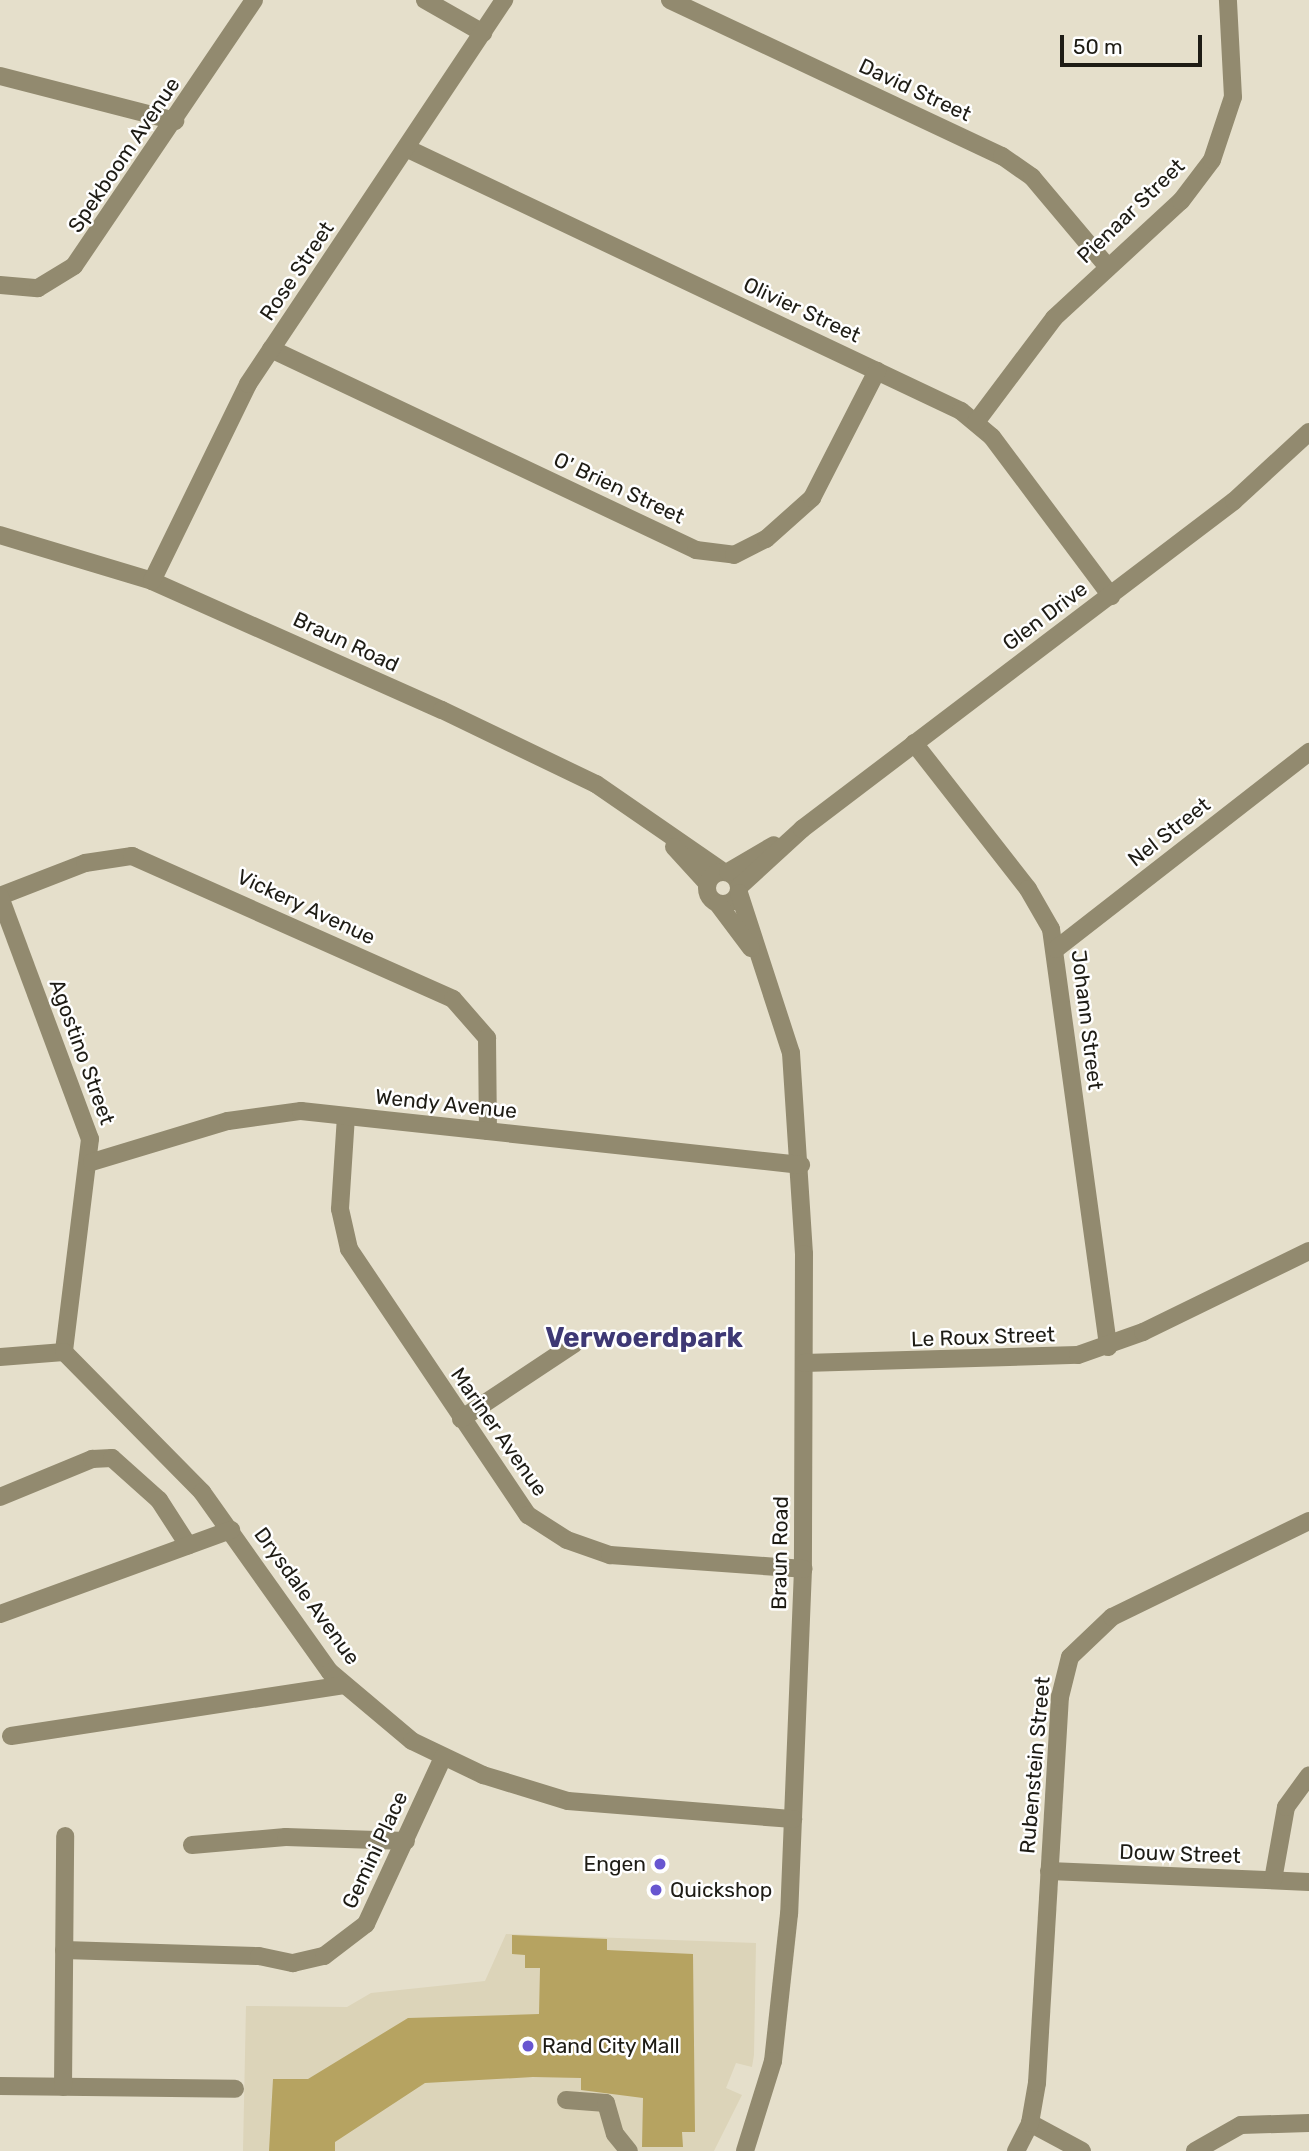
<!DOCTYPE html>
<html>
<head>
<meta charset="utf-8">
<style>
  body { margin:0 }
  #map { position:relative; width:1309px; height:2151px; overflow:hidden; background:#e5dfcb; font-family:Rubik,sans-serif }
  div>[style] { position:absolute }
  .built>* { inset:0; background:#dcd4b9 }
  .building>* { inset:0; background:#b6a361 }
  .minor>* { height:18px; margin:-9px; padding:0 9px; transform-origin:9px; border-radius:9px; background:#928a6f }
  .minor>.ring { margin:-9px; padding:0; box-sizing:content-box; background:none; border:18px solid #928a6f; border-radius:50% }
  .dots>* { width:19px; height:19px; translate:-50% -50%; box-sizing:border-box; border:4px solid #fff; border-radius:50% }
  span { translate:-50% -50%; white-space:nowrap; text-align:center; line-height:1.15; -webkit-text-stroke:5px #fff; paint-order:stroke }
  .street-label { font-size:21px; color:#1e1c15 }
  .poi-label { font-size:21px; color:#1e1c15 }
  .right { translate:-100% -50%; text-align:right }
  .left { translate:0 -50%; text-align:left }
  .district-label { font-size:28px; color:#3e3874; font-weight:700 }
  .scale { position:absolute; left:1060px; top:35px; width:142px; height:32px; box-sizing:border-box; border:4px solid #1e1c15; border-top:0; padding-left:9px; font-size:21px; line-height:24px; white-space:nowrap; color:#1e1c15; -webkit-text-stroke:5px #fff; paint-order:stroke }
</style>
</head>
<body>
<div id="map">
  <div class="built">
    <i style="clip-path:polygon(506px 1934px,756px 1943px,754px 2055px,752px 2067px,736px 2063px,726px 2088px,742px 2095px,714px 2151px,243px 2151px,246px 2006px,347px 2007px,371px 1993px,485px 1981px)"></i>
  </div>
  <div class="building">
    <i style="clip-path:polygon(512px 1935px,607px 1939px,607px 1950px,693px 1954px,695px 2132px,682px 2132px,683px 2147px,642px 2147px,643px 2098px,581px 2090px,581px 2078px,533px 2077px,425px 2083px,335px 2142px,335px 2151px,269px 2151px,273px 2079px,308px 2079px,408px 2018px,539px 2014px,540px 1968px,525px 1968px,525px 1955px,512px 1954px)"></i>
  </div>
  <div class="minor">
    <i style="left:425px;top:0;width:67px;rotate:29.6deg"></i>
    <i style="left:670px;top:0;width:367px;rotate:25.2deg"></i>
    <i style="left:1002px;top:156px;width:37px;rotate:35deg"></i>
    <i style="left:1032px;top:177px;width:116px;rotate:49.9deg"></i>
    <i style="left:0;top:76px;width:181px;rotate:14.4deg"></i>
    <i style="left:406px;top:148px;width:614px;rotate:25.36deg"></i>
    <i style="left:961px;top:411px;width:40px;rotate:40deg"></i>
    <i style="left:992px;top:437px;width:199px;rotate:53.2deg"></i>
    <i style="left:0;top:285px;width:38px;rotate:5deg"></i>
    <i style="left:38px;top:288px;width:42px;rotate:-31.4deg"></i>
    <i style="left:74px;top:266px;width:321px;rotate:-55.9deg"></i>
    <i style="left:271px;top:349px;width:470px;rotate:25.3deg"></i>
    <i style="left:696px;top:550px;width:38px;rotate:7deg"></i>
    <i style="left:734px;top:555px;width:36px;rotate:-27deg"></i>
    <i style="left:766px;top:539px;width:62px;rotate:-41.7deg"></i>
    <i style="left:812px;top:498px;width:143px;rotate:-62.9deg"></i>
    <i style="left:976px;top:422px;width:130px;rotate:-53.1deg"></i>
    <i style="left:1054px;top:318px;width:173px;rotate:-42.7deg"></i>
    <i style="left:1181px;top:201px;width:51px;rotate:-52.9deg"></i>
    <i style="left:1212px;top:160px;width:66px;rotate:-71.6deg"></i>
    <i style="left:1233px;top:97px;width:97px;rotate:-93deg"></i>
    <i style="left:0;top:535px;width:159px;rotate:16.8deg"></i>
    <i style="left:152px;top:581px;width:317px;rotate:24deg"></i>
    <i style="left:442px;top:710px;width:171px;rotate:25.7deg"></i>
    <i style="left:596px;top:784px;width:153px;rotate:34.6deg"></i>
    <i style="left:152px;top:581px;width:219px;rotate:-64deg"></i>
    <i style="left:248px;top:384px;width:462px;rotate:-56.3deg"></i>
    <i style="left:914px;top:743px;width:185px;rotate:52deg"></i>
    <i style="left:1028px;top:889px;width:46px;rotate:60.1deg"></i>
    <i style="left:1051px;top:929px;width:422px;rotate:82.2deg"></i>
    <i style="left:674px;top:847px;width:49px;rotate:47.5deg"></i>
    <i class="ring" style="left:707px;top:872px;width:14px;height:14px"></i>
    <i style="left:728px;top:872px;width:53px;rotate:-30.4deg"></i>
    <i style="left:739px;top:887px;width:86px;rotate:-42.6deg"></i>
    <i style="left:802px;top:829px;width:542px;rotate:-37.21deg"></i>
    <i style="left:1234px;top:501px;width:102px;rotate:-42.6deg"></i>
    <i style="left:739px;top:893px;width:168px;rotate:72deg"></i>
    <i style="left:791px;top:1053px;width:201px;rotate:86.3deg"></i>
    <i style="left:804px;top:1254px;width:315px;rotate:90.2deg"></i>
    <i style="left:803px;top:1569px;width:345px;rotate:92.3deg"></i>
    <i style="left:789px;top:1914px;width:148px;rotate:96.2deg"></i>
    <i style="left:773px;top:2061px;width:94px;rotate:107.3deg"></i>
    <i style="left:0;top:896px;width:91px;rotate:-21.2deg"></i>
    <i style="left:85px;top:863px;width:48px;rotate:-8.5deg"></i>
    <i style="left:132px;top:856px;width:351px;rotate:24deg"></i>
    <i style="left:453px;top:999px;width:52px;rotate:48.9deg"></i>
    <i style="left:487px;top:1038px;width:93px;rotate:89.4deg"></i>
    <i style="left:0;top:897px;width:258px;rotate:69.6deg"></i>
    <i style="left:90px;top:1139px;width:215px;rotate:97deg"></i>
    <i style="left:718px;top:904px;width:55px;rotate:53.1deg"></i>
    <i style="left:1056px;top:949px;width:321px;rotate:-37.9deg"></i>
    <i style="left:346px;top:1116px;width:93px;rotate:93.7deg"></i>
    <i style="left:340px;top:1209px;width:41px;rotate:77.3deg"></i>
    <i style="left:349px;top:1249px;width:321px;rotate:56.1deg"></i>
    <i style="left:528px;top:1515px;width:46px;rotate:32.7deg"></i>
    <i style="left:567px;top:1540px;width:46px;rotate:19.2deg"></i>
    <i style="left:610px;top:1555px;width:194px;rotate:4.1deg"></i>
    <i style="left:92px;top:1162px;width:142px;rotate:-16.8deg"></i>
    <i style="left:228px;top:1121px;width:74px;rotate:-7.8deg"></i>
    <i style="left:301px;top:1111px;width:503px;rotate:6.16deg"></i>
    <i style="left:0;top:1357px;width:64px;rotate:-4.5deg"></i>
    <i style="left:64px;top:1352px;width:197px;rotate:45.4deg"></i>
    <i style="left:202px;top:1492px;width:221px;rotate:54.6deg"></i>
    <i style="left:330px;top:1672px;width:107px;rotate:40.1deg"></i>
    <i style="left:412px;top:1741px;width:79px;rotate:25.6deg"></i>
    <i style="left:483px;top:1775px;width:89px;rotate:17deg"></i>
    <i style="left:568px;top:1801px;width:226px;rotate:4.6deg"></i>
    <i style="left:804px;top:1363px;width:274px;rotate:-1.7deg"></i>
    <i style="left:1078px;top:1355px;width:69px;rotate:-19.5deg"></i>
    <i style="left:1143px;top:1332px;width:185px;rotate:-26deg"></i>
    <i style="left:461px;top:1419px;width:136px;rotate:-33.6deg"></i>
    <i style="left:0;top:1497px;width:100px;rotate:-22.4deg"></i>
    <i style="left:92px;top:1459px;width:20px;rotate:-3deg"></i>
    <i style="left:112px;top:1458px;width:63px;rotate:41.8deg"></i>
    <i style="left:159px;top:1500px;width:54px;rotate:57.2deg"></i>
    <i style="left:0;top:1614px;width:246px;rotate:-20deg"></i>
    <i style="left:11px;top:1736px;width:337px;rotate:-8.7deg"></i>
    <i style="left:192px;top:1845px;width:94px;rotate:-4.9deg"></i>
    <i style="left:286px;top:1837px;width:120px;rotate:1.9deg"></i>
    <i style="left:1049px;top:1871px;width:260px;rotate:2.4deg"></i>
    <i style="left:1273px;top:1880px;width:74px;rotate:-79.9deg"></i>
    <i style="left:1286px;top:1807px;width:39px;rotate:-54deg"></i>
    <i style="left:64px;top:1950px;width:195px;rotate:1.8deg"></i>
    <i style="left:259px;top:1956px;width:35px;rotate:12deg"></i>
    <i style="left:293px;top:1963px;width:32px;rotate:-13deg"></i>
    <i style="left:324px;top:1956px;width:53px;rotate:-37.3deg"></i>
    <i style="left:366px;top:1924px;width:184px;rotate:-65.2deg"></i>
    <i style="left:0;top:2086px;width:235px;rotate:0.7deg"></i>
    <i style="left:63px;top:2087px;width:251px;rotate:-89.5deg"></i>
    <i style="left:566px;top:2100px;width:40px;rotate:4.3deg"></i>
    <i style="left:606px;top:2103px;width:32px;rotate:74deg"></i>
    <i style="left:615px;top:2134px;width:22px;rotate:51deg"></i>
    <i style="left:1030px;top:2123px;width:59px;rotate:28.3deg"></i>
    <i style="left:1016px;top:2151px;width:31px;rotate:-63deg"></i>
    <i style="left:1030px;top:2123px;width:41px;rotate:-80.1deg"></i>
    <i style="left:1037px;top:2083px;width:387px;rotate:-86.6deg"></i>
    <i style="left:1060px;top:1697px;width:41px;rotate:-76deg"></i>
    <i style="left:1070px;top:1657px;width:58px;rotate:-43.6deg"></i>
    <i style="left:1112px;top:1617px;width:219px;rotate:-26deg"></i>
    <i style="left:1195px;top:2151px;width:53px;rotate:-29.5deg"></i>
    <i style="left:1241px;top:2125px;width:68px;rotate:-1.7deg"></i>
  </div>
  <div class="dots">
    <i style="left:660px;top:1864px;background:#6856d0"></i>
    <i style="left:656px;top:1890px;background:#6856d0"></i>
    <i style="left:528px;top:2046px;background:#6856d0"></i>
  </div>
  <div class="street-label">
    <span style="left:915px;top:90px;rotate:25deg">David Street</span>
    <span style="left:124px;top:155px;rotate:-56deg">Spekboom Avenue</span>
    <span style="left:1131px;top:211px;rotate:-44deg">Pienaar Street</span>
    <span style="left:297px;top:271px;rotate:-56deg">Rose Street</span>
    <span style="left:802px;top:310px;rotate:25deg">Olivier Street</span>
    <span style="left:619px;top:488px;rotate:25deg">O' Brien Street</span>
    <span style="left:1045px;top:616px;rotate:-37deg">Glen Drive</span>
    <span style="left:346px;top:642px;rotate:25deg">Braun Road</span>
    <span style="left:1169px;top:832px;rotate:-38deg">Nel Street</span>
    <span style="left:306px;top:907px;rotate:25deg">Vickery Avenue</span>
    <span style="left:1087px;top:1020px;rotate:83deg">Johann Street</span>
    <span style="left:82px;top:1052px;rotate:70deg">Agostino Street</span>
    <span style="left:446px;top:1104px;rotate:6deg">Wendy Avenue</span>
    <span style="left:983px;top:1337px;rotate:-2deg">Le Roux Street</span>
    <span style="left:499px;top:1432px;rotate:55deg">Mariner Avenue</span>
    <span style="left:780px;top:1553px;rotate:-89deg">Braun Road</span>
    <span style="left:307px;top:1596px;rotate:54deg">Drysdale Avenue</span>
    <span style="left:1035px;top:1765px;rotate:-85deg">Rubenstein Street</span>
    <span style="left:375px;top:1850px;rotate:-65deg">Gemini Place</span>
    <span style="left:1180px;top:1854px;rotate:2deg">Douw Street</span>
  </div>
  <div class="poi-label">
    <span class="right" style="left:646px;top:1864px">Engen</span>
    <span class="left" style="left:670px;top:1890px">Quickshop</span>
    <span class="left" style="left:542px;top:2046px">Rand City Mall</span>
  </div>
  <div class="district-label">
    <span style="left:644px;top:1338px">Verwoerdpark</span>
  </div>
  <div class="scale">50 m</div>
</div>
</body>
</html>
